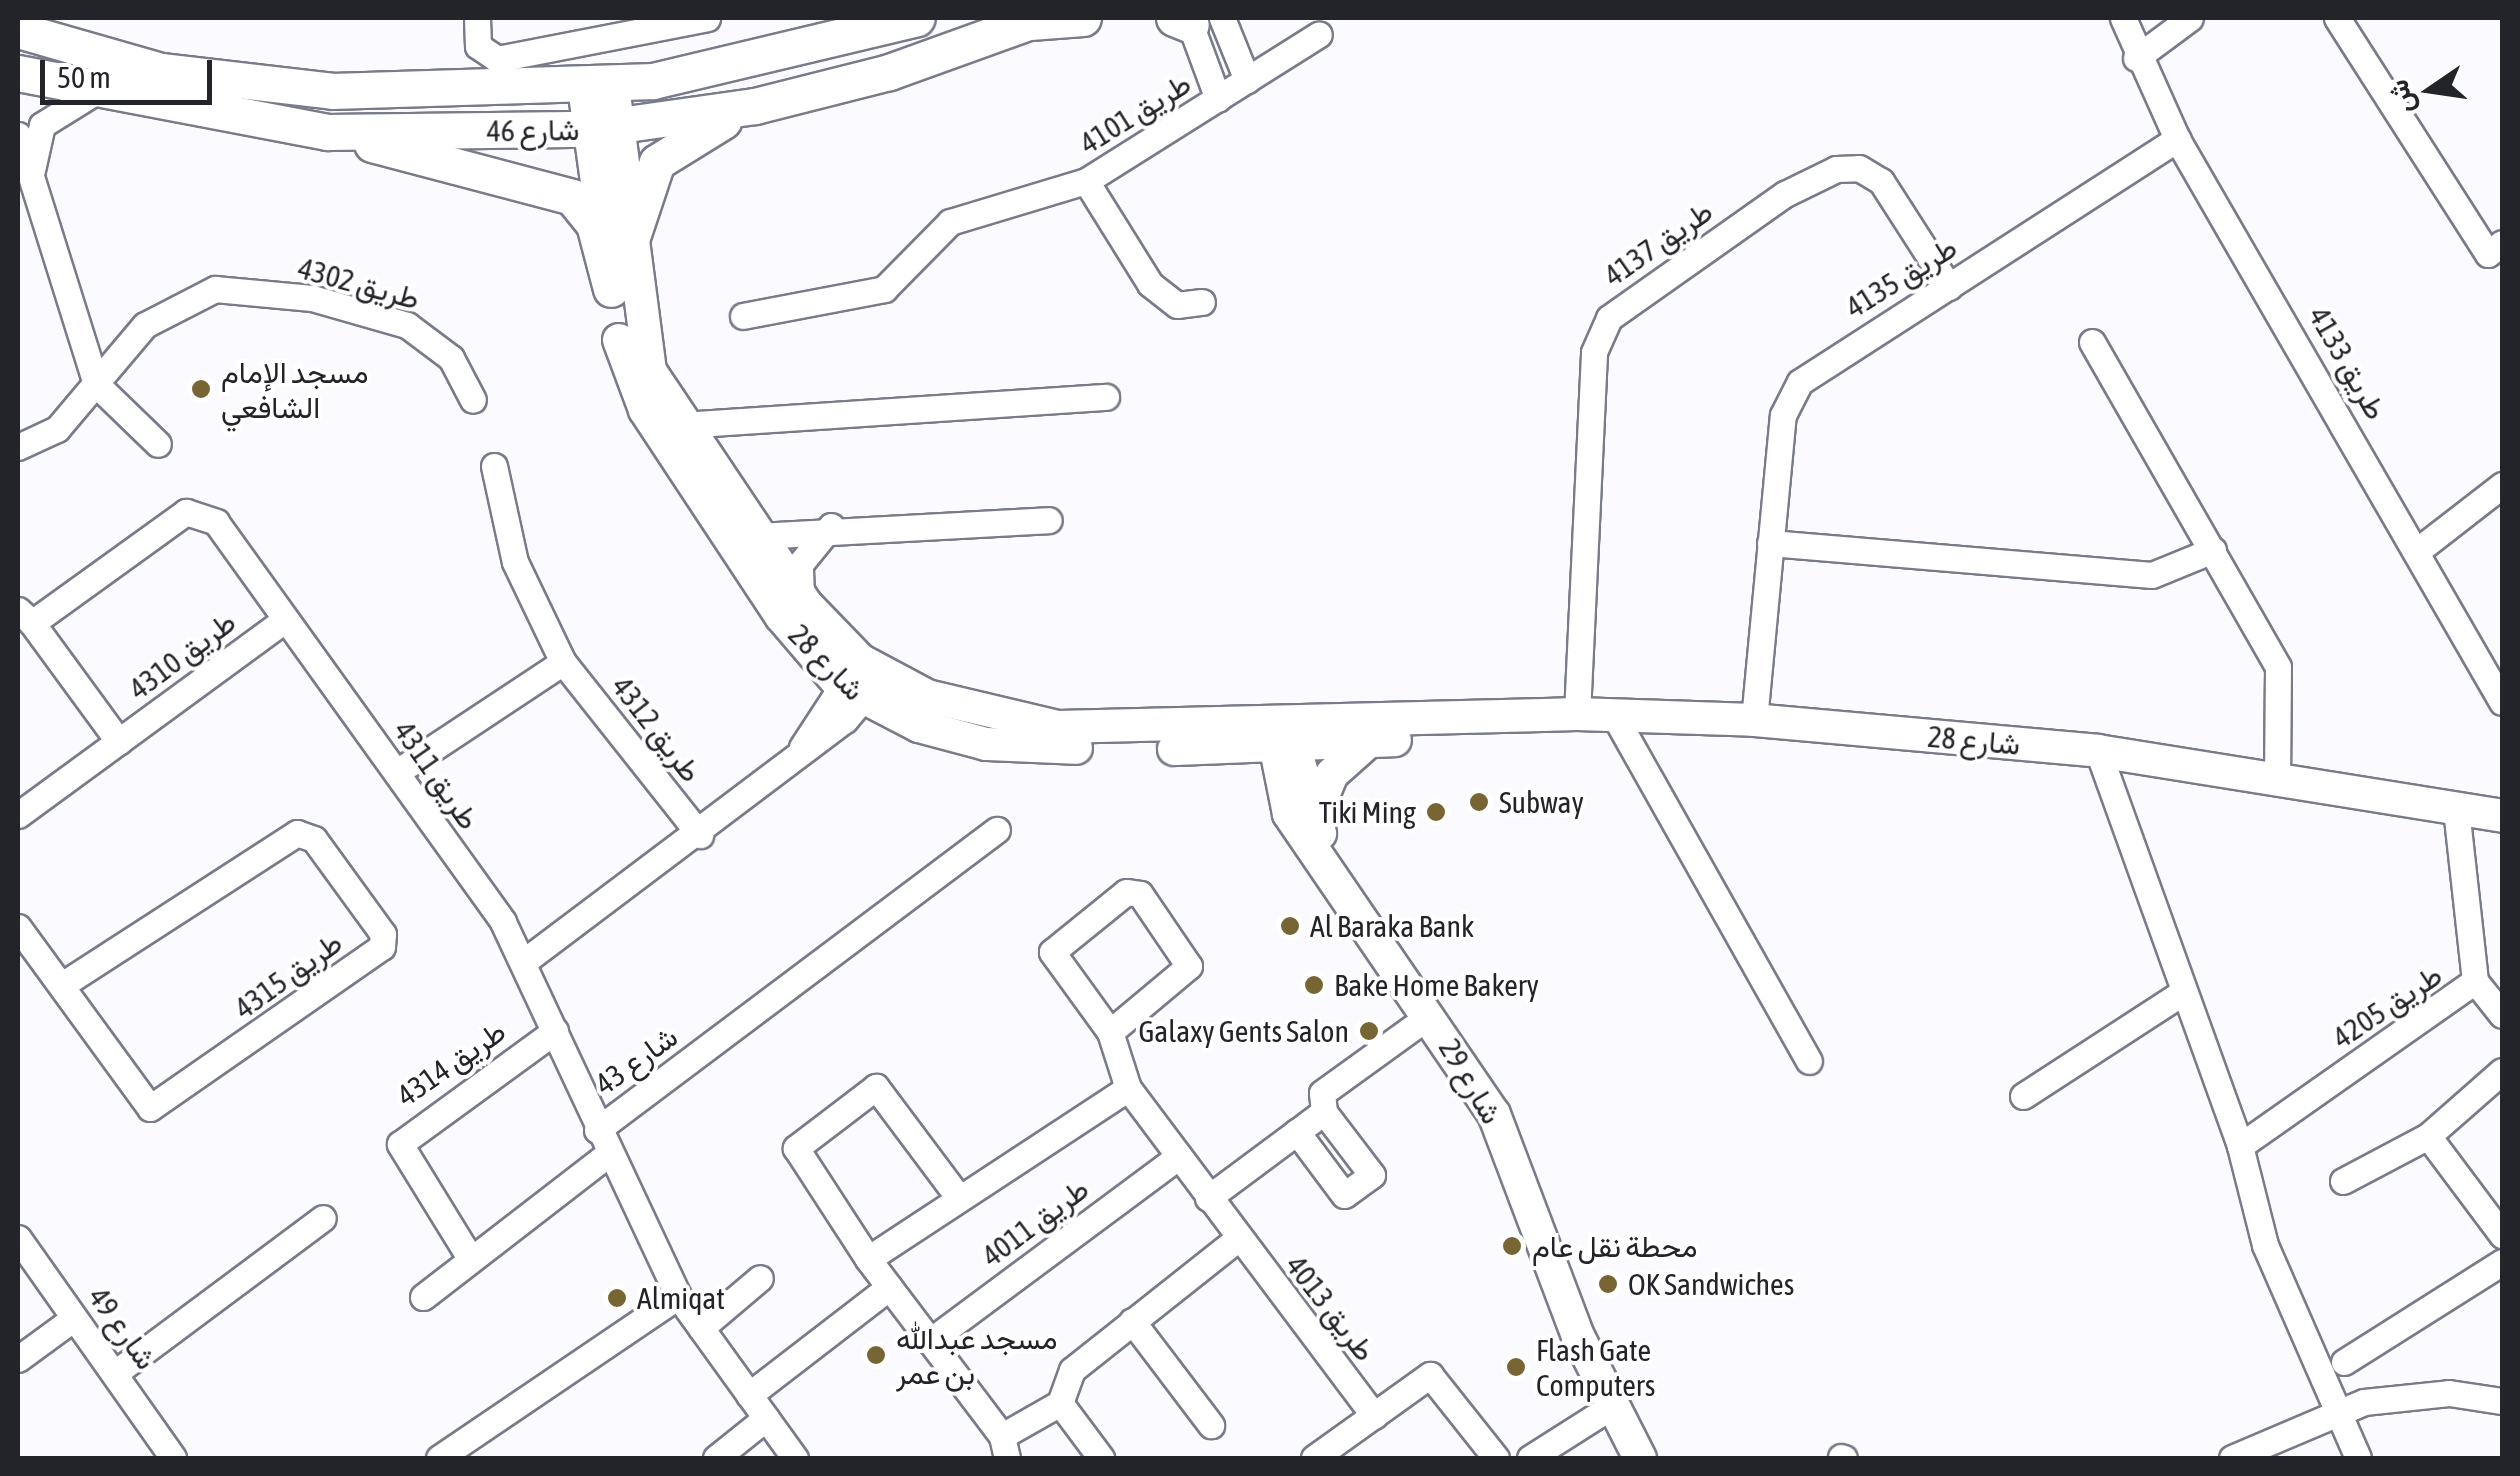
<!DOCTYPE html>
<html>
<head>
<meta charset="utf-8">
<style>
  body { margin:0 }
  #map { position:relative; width:2520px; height:1476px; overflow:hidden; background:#fbfbff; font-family:"Asap Condensed",Vazirmatn,sans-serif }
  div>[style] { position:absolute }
  .roads { filter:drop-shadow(2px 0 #787b89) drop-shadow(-2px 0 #787b89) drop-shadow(0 2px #787b89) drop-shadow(0 -2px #787b89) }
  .minor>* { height:25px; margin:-12.5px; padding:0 12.5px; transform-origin:12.5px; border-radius:12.5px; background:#fff }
  .tertiary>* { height:32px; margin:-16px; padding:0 16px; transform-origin:16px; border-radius:16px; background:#fff }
  .secondary>* { height:35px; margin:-17.5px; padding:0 17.5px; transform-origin:17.5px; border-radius:17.5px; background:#fff }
  .dots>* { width:28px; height:28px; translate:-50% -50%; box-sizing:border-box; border:5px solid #fff; border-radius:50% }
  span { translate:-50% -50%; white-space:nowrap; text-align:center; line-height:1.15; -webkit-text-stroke:8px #fff; paint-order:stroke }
  .street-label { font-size:30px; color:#23242a }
  .poi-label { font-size:30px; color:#23242a }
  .left { translate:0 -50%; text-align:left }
  .right { translate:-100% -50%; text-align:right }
  .frame { position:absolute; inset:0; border:20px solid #23242a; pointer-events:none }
  .north { position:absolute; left:2380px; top:40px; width:100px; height:100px; -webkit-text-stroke:8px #fff; paint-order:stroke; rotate:257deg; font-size:28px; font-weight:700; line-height:40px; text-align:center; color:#23242a }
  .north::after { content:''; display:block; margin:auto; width:35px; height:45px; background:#23242a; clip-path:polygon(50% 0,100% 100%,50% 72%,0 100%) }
  .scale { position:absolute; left:40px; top:60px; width:172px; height:45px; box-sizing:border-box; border:5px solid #23242a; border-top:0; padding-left:12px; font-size:30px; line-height:35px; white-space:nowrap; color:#23242a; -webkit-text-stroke:8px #fff; paint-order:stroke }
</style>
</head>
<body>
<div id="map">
  <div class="roads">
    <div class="minor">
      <i style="left:477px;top:18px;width:28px;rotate:88deg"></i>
      <i style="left:478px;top:46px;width:23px;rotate:34deg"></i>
      <i style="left:497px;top:59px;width:214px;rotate:-11deg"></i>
      <i style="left:1188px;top:18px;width:86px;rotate:69.7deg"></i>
      <i style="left:1222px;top:18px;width:67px;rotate:68deg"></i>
      <i style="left:2123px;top:18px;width:133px;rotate:65.9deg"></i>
      <i style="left:2177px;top:139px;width:650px;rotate:60deg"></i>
      <i style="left:2337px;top:18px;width:280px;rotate:57.4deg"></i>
      <i style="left:2488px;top:254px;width:18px;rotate:-38deg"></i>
      <i style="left:2136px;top:58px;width:67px;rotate:-36.5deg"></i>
      <i style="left:18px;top:135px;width:261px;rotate:72.6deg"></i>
      <i style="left:96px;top:384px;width:86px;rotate:44.1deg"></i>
      <i style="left:32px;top:170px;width:46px;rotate:-77.5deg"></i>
      <i style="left:42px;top:125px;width:62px;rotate:-31.9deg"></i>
      <i style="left:1086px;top:181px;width:121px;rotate:58.1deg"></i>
      <i style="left:1150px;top:284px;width:34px;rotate:38deg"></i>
      <i style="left:1177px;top:305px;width:25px;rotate:-7deg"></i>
      <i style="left:743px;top:316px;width:144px;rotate:-10.8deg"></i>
      <i style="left:884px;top:289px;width:94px;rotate:-45.4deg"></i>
      <i style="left:950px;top:222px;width:142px;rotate:-16.8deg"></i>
      <i style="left:1086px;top:181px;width:275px;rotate:-32.2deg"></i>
      <i style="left:2092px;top:342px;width:374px;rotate:60.2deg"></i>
      <i style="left:2278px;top:667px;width:112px;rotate:90.5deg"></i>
      <i style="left:683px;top:425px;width:424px;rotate:-3.8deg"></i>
      <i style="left:18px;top:447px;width:43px;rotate:-24.8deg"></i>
      <i style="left:57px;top:429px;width:136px;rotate:-49.8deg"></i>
      <i style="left:145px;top:325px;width:79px;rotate:-27.2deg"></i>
      <i style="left:215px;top:289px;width:97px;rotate:5.3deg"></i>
      <i style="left:312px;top:298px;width:99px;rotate:15.9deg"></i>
      <i style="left:407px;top:325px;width:55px;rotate:36.9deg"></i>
      <i style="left:451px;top:358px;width:47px;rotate:62.4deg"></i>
      <i style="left:494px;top:466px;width:98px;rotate:77.7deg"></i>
      <i style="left:515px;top:562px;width:111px;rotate:64.4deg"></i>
      <i style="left:563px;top:662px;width:221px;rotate:51.6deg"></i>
      <i style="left:756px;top:536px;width:293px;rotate:-3.1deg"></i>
      <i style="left:1770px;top:543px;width:383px;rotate:4.8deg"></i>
      <i style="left:2152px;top:575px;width:66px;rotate:-22.3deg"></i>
      <i style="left:2417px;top:551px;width:108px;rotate:-37.8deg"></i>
      <i style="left:801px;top:597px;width:33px;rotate:-92deg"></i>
      <i style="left:800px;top:564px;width:49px;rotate:-50.8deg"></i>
      <i style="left:18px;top:610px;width:19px;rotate:43deg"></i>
      <i style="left:32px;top:623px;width:190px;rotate:-35.8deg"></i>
      <i style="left:186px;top:512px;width:32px;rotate:18deg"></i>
      <i style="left:216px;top:522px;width:492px;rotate:54.3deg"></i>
      <i style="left:503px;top:922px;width:413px;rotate:64.9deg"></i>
      <i style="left:678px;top:1296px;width:200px;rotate:54.2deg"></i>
      <i style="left:32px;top:623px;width:147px;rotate:53.8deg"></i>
      <i style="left:1577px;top:714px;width:362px;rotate:-87.3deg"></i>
      <i style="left:1594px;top:352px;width:37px;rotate:-66deg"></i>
      <i style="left:1609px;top:318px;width:215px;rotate:-35.2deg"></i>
      <i style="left:1785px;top:194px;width:57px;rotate:-26.1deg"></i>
      <i style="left:1836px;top:169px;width:23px;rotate:-2deg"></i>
      <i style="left:1859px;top:168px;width:26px;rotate:31deg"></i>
      <i style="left:1881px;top:181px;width:126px;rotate:57.3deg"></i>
      <i style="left:1614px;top:715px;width:397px;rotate:60.6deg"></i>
      <i style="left:1754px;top:720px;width:306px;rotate:-84.6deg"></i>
      <i style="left:1783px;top:415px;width:37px;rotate:-63deg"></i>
      <i style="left:1800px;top:382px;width:449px;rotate:-32.8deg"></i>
      <i style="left:802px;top:747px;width:90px;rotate:-56.8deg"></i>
      <i style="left:2098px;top:751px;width:420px;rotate:70.2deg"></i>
      <i style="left:2240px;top:1146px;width:102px;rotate:75.8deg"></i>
      <i style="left:2265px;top:1245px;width:232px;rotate:66.4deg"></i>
      <i style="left:397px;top:772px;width:199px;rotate:-33.5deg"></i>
      <i style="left:18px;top:815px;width:330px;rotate:-36.2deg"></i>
      <i style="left:1126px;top:892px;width:14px;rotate:8deg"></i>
      <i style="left:1140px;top:894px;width:87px;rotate:55.8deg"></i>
      <i style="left:1189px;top:966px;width:103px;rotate:140.1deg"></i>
      <i style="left:1110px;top:1032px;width:99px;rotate:-125.9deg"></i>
      <i style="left:1052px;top:952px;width:95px;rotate:-39deg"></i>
      <i style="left:18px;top:927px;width:224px;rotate:53.9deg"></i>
      <i style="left:150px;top:1108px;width:282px;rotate:-34.8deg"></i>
      <i style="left:382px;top:947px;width:13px;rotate:-86deg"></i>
      <i style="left:383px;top:934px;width:117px;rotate:-126deg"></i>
      <i style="left:314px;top:839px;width:18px;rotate:-161deg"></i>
      <i style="left:297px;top:833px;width:280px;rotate:147.1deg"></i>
      <i style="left:526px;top:960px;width:399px;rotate:-37deg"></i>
      <i style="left:845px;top:720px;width:47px;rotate:-50.2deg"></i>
      <i style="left:2475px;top:981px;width:43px;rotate:51.5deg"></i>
      <i style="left:2502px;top:1071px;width:98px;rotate:138.7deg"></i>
      <i style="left:2428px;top:1136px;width:124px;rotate:53.2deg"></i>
      <i style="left:1128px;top:1088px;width:410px;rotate:53.1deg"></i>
      <i style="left:2023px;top:1096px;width:191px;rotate:-33deg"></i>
      <i style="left:1324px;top:1112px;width:19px;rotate:-96deg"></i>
      <i style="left:1322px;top:1093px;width:133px;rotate:-35.8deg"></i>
      <i style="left:597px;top:1130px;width:500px;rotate:-36.9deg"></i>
      <i style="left:2240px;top:1146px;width:287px;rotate:-35.1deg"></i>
      <i style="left:2475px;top:981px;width:173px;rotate:-96.3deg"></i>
      <i style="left:2343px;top:1181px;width:96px;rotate:-27.9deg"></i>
      <i style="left:956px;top:1194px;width:134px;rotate:-126.8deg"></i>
      <i style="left:876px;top:1087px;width:101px;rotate:142.7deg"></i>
      <i style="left:796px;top:1148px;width:132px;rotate:57deg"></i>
      <i style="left:868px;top:1259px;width:311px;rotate:-33.3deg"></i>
      <i style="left:1128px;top:1088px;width:59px;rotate:-107.8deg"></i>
      <i style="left:1208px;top:1198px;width:111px;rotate:-36.6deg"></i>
      <i style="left:1297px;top:1132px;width:34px;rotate:-37deg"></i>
      <i style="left:1324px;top:1112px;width:79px;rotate:52.7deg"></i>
      <i style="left:1372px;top:1175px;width:34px;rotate:144deg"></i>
      <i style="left:1344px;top:1195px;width:79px;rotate:-126.7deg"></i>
      <i style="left:18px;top:1238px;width:269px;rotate:54.8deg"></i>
      <i style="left:470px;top:1258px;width:134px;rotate:-121.6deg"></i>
      <i style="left:400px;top:1144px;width:192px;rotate:-36.1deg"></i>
      <i style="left:868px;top:1259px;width:222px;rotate:52.9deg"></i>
      <i style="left:423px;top:1297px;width:235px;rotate:-37.7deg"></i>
      <i style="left:1132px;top:1321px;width:131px;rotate:52.8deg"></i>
      <i style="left:701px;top:1328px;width:77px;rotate:-40.3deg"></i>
      <i style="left:930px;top:1341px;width:310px;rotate:-36.6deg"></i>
      <i style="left:18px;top:1359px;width:69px;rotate:-36.2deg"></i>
      <i style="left:2344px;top:1362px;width:187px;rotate:-32.3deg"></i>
      <i style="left:115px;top:1373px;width:259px;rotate:-36.7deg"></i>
      <i style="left:749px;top:1395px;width:177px;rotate:-37.6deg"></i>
      <i style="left:1060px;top:1403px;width:35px;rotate:-70deg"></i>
      <i style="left:1072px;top:1370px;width:208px;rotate:-38.4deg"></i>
      <i style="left:1060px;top:1403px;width:69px;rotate:53.3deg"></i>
      <i style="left:1841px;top:1457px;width:3px;rotate:18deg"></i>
      <i style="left:439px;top:1458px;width:289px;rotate:-34.1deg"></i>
      <i style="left:716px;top:1458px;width:64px;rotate:-38.7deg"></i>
      <i style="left:1007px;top:1458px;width:23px;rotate:-103deg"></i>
      <i style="left:1002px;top:1436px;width:67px;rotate:-29.6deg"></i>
      <i style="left:1314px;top:1458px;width:143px;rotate:-35.6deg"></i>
      <i style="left:1430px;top:1375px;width:106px;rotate:51.5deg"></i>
      <i style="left:1530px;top:1458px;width:97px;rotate:-32.4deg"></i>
      <i style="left:2232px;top:1458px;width:143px;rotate:-23deg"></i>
      <i style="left:2364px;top:1402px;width:85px;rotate:-6deg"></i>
      <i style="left:2449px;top:1393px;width:54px;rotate:8.6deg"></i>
    </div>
    <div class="tertiary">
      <i style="left:613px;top:86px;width:287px;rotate:82.6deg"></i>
      <i style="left:650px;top:371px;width:280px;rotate:56.2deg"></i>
      <i style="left:806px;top:604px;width:78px;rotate:46deg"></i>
      <i style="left:860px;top:660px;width:76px;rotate:28.2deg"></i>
      <i style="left:927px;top:696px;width:135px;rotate:13.3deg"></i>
      <i style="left:1058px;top:727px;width:519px;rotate:-1.43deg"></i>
      <i style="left:1577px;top:714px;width:177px;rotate:1.9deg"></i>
      <i style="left:1754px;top:720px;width:345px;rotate:5.1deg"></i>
      <i style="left:2098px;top:751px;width:409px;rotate:9.1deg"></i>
      <i style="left:584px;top:87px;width:162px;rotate:82.2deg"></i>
      <i style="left:619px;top:340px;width:75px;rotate:69.6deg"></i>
      <i style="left:645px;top:410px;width:247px;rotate:56.6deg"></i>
      <i style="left:781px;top:616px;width:91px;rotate:49.5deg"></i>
      <i style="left:840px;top:685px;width:89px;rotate:27.4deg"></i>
      <i style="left:919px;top:726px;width:69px;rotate:15deg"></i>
      <i style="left:986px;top:744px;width:90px;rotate:2.5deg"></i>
      <i style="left:1289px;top:729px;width:109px;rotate:73.4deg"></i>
      <i style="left:1287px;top:731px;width:21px;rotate:121deg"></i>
      <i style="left:1276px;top:749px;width:66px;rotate:78.7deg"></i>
      <i style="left:1289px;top:814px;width:363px;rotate:55.7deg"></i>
      <i style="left:1494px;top:1114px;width:237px;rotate:69.3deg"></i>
      <i style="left:1578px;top:1336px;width:137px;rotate:63.1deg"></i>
      <i style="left:1174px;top:749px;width:221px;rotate:-2.3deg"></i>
      <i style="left:1313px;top:820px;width:50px;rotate:-67.6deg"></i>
      <i style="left:1332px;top:774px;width:48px;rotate:-41.6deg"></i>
    </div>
    <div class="secondary">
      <i style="left:1174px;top:18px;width:18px;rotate:22deg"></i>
      <i style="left:1030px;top:22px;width:53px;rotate:-4.3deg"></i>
      <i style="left:18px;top:30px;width:149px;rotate:16deg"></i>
      <i style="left:161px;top:71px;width:173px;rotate:6.6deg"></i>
      <i style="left:333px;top:91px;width:320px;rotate:-1.8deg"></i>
      <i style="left:653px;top:81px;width:271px;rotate:-13.4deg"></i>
      <i style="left:18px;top:73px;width:315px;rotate:10.8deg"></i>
      <i style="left:327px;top:132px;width:264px;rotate:-0.7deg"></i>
      <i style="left:591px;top:129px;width:166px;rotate:-8deg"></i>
      <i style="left:755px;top:106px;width:138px;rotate:-14.2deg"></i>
      <i style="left:889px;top:72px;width:159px;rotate:-19.8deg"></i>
      <i style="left:372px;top:144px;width:207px;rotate:14.8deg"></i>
      <i style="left:572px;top:197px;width:35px;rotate:51deg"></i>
      <i style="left:594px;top:224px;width:67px;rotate:75.3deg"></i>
      <i style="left:630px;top:243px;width:85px;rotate:-71.6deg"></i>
      <i style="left:657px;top:162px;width:78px;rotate:-31.8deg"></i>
    </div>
  </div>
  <div class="dots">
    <i style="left:201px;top:389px;background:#776533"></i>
    <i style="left:1479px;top:802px;background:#776533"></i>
    <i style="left:1436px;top:812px;background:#776533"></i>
    <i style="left:1290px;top:926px;background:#776533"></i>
    <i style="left:1314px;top:985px;background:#776533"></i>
    <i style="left:1369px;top:1031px;background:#776533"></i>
    <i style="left:1512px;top:1246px;background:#776533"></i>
    <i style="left:1608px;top:1284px;background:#776533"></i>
    <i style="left:617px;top:1298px;background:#776533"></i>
    <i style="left:876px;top:1355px;background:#776533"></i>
    <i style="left:1516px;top:1367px;background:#776533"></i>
  </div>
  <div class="street-label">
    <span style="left:1135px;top:113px;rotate:-32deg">طريق 4101</span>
    <span style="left:533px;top:130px;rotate:-1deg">شارع 46</span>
    <span style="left:1658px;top:243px;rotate:-35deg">طريق 4137</span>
    <span style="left:1901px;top:277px;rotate:-32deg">طريق 4135</span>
    <span style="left:359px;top:283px;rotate:15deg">طريق 4302</span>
    <span style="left:2348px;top:363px;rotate:60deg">طريق 4133</span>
    <span style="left:182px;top:655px;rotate:-37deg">طريق 4310</span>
    <span style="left:827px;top:662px;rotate:45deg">شارع 28</span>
    <span style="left:657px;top:729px;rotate:52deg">طريق 4312</span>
    <span style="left:1974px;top:740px;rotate:5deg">شارع 28</span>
    <span style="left:437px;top:775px;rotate:55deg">طريق 4311</span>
    <span style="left:288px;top:975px;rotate:-36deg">طريق 4315</span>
    <span style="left:2387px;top:1006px;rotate:-34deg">طريق 4205</span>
    <span style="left:636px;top:1060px;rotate:-36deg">شارع 43</span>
    <span style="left:451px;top:1063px;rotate:-35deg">طريق 4314</span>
    <span style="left:1471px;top:1081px;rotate:59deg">شارع 29</span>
    <span style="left:1035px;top:1222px;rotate:-37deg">طريق 4011</span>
    <span style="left:1331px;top:1308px;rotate:52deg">طريق 4013</span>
    <span style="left:123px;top:1328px;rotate:54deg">شارع 49</span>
  </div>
  <div class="poi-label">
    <span class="left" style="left:221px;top:389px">مسجد الإمام<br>الشافعي</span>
    <span class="left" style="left:1499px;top:802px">Subway</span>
    <span class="right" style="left:1416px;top:812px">Tiki Ming</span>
    <span class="left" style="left:1310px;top:926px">Al Baraka Bank</span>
    <span class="left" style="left:1334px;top:985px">Bake Home Bakery</span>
    <span class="right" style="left:1349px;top:1031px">Galaxy Gents Salon</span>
    <span class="left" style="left:1532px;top:1246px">محطة نقل عام</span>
    <span class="left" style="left:1628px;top:1284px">OK Sandwiches</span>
    <span class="left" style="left:637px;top:1298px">Almiqat</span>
    <span class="left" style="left:896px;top:1355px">مسجد عبدالله<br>بن عمر</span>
    <span class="left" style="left:1536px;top:1367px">Flash Gate<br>Computers</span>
  </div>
  <div class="frame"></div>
  <div class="north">ش</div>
  <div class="scale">50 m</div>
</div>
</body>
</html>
